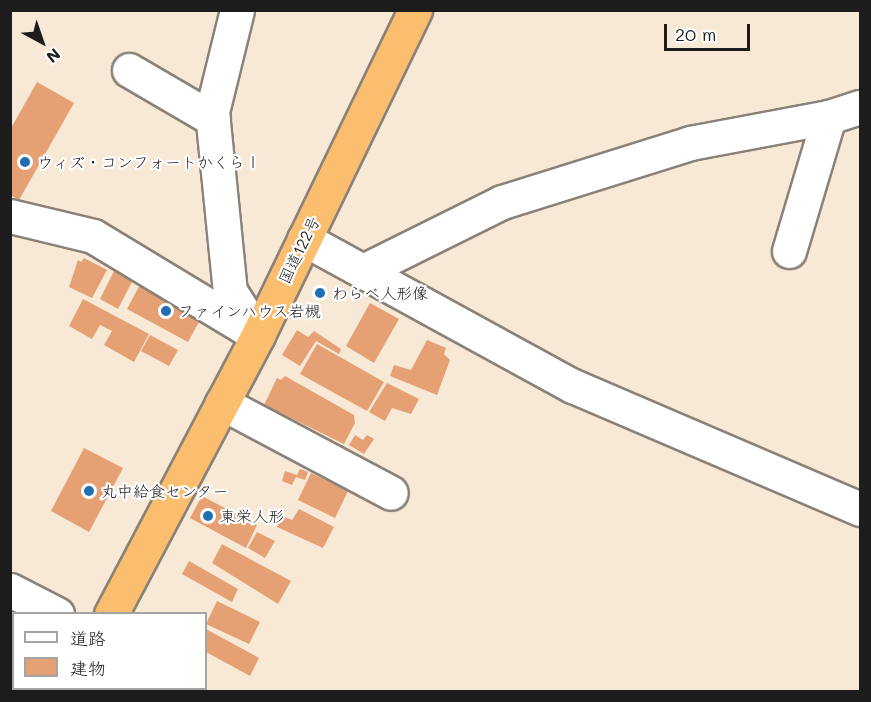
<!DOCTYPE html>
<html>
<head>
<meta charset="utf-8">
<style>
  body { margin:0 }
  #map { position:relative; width:871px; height:702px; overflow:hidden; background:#f7e9d5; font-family:Mali,"Klee One",sans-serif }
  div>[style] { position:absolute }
  .building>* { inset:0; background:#e5a073 }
  .roads { filter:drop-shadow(2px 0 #8a8278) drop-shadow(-2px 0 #8a8278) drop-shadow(0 2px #8a8278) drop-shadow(0 -2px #8a8278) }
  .minor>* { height:33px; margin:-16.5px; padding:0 16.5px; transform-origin:16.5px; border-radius:16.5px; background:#fff }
  .highway>* { height:33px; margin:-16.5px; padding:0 16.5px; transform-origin:16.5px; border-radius:16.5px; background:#fbbe6e }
  .dots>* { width:16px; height:16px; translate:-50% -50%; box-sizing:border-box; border:3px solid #fff; border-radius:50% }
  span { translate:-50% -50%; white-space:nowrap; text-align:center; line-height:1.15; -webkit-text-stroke:4.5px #fff; paint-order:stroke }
  .poi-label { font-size:16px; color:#1c1c1c }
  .left { translate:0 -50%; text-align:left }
  .street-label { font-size:16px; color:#1c1c1c }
  .frame { position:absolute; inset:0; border:12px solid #1c1c1c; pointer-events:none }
  .legend { position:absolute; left:12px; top:612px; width:195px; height:78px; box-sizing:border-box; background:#fff; border:2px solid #a4a4a4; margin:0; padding:8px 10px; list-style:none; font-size:18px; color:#1c1c1c }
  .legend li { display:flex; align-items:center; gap:12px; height:30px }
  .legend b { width:30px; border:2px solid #a4a4a4 }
  .north { position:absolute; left:12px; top:12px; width:60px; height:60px; -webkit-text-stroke:4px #fff; paint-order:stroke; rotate:140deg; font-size:16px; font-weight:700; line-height:24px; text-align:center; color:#1c1c1c }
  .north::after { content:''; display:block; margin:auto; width:21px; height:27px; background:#1c1c1c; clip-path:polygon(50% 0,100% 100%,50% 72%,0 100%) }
  .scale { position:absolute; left:664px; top:24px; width:86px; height:27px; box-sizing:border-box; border:3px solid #1c1c1c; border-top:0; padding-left:8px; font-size:18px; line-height:21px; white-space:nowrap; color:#1c1c1c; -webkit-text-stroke:4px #fff; paint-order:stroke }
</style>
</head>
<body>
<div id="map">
  <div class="building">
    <i style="clip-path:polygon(37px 82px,74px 103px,19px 200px,10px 195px,10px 130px)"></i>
    <i style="clip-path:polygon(84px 258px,107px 270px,92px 298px,69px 287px,78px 260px,81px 262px)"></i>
    <i style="clip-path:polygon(114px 271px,133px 280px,118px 309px,100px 299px)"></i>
    <i style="clip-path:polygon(143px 279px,204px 313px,188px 342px,127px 309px)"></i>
    <i style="clip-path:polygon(83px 299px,149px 334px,134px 362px,104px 345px,112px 331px,100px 325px,92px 339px,69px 326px)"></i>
    <i style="clip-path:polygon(370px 303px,399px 319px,374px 363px,346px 346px)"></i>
    <i style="clip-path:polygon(297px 330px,308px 337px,314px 331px,341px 349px,339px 354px,316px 341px,300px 366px,282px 355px)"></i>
    <i style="clip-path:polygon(150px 335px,178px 350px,169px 366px,141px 351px)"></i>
    <i style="clip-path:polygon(427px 340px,446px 348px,444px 354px,450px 360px,437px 395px,390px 376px,394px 365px,411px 370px)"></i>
    <i style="clip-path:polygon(317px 344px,384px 382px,367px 411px,300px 374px)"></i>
    <i style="clip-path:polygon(285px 376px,354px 415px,355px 423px,344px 444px,264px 405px,277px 378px,281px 380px)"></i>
    <i style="clip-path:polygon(387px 383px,419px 399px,411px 414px,392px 408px,385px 421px,369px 412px)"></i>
    <i style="clip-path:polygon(355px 435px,363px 440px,367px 435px,374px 439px,364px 454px,349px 445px)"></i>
    <i style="clip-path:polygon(84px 448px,123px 468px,89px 532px,51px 511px)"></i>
    <i style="clip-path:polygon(300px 469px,308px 472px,305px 480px,296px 477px,292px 485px,282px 481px,285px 471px,297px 475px)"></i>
    <i style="clip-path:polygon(311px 473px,348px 491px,335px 518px,298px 500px)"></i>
    <i style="clip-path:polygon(202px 496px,257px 525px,246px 548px,190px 518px)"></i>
    <i style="clip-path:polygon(299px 509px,334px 527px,323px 548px,277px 527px,282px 516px,292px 520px)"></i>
    <i style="clip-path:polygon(257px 532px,275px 541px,265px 558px,248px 548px)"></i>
    <i style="clip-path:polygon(222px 544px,291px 581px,278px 604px,212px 563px)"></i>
    <i style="clip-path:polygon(189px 561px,238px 589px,232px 602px,182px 574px)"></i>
    <i style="clip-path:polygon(217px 601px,260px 622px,249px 644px,206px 624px)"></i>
    <i style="clip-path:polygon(206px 629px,259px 658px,250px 676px,206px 652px)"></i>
  </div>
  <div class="roads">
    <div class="minor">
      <i style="left:237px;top:10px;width:105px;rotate:103.8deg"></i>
      <i style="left:212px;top:112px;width:180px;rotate:84.3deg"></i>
      <i style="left:230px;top:291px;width:52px;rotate:57.5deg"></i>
      <i style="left:129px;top:70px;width:97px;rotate:30.3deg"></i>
      <i style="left:10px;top:216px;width:85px;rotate:13.5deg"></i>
      <i style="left:93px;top:236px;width:186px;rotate:31.1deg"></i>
      <i style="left:304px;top:239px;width:307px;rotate:28.7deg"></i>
      <i style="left:573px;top:386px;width:312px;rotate:23.2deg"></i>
      <i style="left:789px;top:251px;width:140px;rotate:-73.4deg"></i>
      <i style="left:365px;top:270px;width:153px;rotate:-26.4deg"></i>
      <i style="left:502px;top:202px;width:197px;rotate:-17.4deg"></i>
      <i style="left:690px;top:143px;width:141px;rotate:-10.6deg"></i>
      <i style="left:829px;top:117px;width:33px;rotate:-18deg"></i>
      <i style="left:222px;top:403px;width:191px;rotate:28deg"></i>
      <i style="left:10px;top:590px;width:53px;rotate:27.1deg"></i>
    </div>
    <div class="highway">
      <i style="left:111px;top:614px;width:315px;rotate:-62.2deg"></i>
      <i style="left:258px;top:335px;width:361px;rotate:-64.2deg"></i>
      <i style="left:70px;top:692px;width:4px;rotate:-76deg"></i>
    </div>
  </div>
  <div class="dots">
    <i style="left:25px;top:162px;background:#1f6fb2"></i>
    <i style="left:320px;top:293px;background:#1f6fb2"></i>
    <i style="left:166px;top:311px;background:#1f6fb2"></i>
    <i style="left:89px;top:491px;background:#1f6fb2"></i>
    <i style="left:208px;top:516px;background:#1f6fb2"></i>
  </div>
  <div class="poi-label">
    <span class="left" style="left:37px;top:162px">ウィズ・コンフォートかくらⅠ</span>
    <span class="left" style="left:332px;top:293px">わらべ人形像</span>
    <span class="left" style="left:178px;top:311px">ファインハウス岩槻</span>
    <span class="left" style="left:101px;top:491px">丸中給食センター</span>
    <span class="left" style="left:220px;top:516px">東栄人形</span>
  </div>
  <div class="street-label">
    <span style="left:299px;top:250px;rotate:-64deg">国道122号</span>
  </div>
  <div class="frame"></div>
  <ul class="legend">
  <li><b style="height:8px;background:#fff"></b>道路</li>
  <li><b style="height:16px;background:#e5a073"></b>建物</li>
  </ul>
  <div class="north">N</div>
  <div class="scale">20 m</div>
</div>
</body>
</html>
